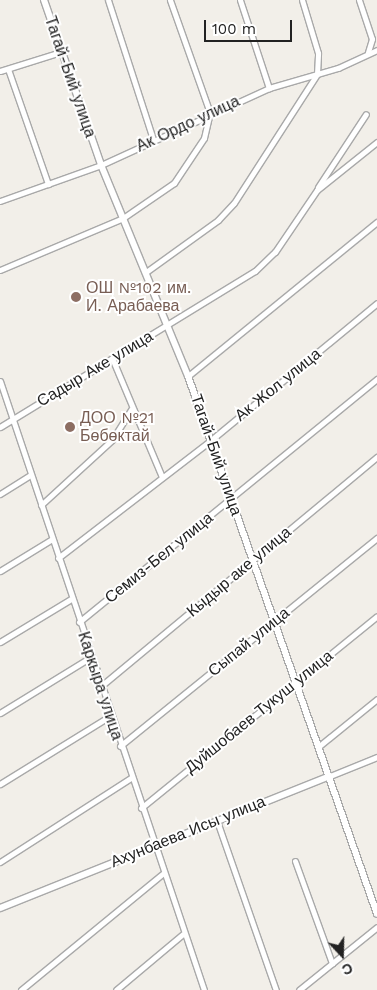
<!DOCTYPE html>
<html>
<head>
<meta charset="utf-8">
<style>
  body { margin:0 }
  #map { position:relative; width:377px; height:990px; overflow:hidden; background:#f2efe9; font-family:"Work Sans",sans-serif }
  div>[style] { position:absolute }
  .roads { filter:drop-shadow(1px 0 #a9a9a9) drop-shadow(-1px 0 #a9a9a9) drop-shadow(0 1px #a9a9a9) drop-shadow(0 -1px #a9a9a9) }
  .minor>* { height:5px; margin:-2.5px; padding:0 2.5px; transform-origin:2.5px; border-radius:2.5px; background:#fff }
  .tertiary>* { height:6px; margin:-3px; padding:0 3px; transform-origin:3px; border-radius:3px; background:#fff }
  .dots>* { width:14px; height:14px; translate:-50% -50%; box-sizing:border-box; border:2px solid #fff; border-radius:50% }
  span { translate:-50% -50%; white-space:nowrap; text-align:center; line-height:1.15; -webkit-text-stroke:4px #fff; paint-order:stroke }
  .street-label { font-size:16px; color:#222 }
  .education-label { font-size:16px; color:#785e54 }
  .left { translate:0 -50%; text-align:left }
  .north { position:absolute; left:317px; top:930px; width:50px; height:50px; -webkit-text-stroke:4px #fff; paint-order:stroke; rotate:159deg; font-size:14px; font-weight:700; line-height:20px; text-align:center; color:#222 }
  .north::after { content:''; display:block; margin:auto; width:18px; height:22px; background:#222; clip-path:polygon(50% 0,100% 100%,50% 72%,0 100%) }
  .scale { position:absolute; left:204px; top:20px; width:88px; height:22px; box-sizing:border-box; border:2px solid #222; border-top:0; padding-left:6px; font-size:15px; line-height:18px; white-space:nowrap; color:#222; -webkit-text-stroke:4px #fff; paint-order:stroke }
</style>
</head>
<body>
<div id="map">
  <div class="roads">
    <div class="minor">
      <i style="left:108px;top:0;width:146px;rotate:72.1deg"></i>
      <i style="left:240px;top:0;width:93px;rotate:71.8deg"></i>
      <i style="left:359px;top:0;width:41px;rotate:71.6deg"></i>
      <i style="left:372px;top:39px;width:14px;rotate:107deg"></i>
      <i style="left:8px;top:69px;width:122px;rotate:70.8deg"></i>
      <i style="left:0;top:71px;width:64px;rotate:-17.3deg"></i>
      <i style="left:318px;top:187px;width:87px;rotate:-56.7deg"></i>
      <i style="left:0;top:201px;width:107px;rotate:-19.6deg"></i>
      <i style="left:101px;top:165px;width:185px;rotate:-24.6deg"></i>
      <i style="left:269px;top:88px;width:72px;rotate:-16.2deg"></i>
      <i style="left:338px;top:68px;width:43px;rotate:-24.8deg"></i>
      <i style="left:0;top:270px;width:134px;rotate:-22.9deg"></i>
      <i style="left:123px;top:218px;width:62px;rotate:-34.5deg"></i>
      <i style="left:174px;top:183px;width:54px;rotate:-56.3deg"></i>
      <i style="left:204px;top:138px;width:26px;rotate:-77deg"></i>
      <i style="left:210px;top:113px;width:120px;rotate:-109.5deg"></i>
      <i style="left:146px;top:272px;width:89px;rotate:-35.8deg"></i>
      <i style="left:218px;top:220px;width:23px;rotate:-47deg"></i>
      <i style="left:234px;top:203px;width:153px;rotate:-57.2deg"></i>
      <i style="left:317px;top:74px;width:21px;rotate:-87deg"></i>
      <i style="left:318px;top:53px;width:55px;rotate:-106.8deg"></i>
      <i style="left:112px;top:358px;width:129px;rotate:67.2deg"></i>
      <i style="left:188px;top:376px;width:244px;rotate:-39.2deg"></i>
      <i style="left:0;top:381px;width:642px;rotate:71.48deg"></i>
      <i style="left:0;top:427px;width:299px;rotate:-31.5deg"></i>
      <i style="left:255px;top:271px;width:28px;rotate:-44deg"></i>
      <i style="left:275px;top:252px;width:75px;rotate:-55.9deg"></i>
      <i style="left:317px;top:190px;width:77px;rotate:-38.7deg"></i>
      <i style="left:0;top:494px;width:36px;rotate:-32deg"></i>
      <i style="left:41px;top:505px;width:96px;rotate:-42.5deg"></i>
      <i style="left:112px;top:440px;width:36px;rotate:-58deg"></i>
      <i style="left:58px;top:558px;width:193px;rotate:-37.6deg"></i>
      <i style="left:211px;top:440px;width:215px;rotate:-39.5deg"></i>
      <i style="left:0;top:571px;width:61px;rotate:-31.6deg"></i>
      <i style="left:79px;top:622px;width:385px;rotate:-39.2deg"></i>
      <i style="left:0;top:642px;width:83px;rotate:-31.2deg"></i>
      <i style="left:101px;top:686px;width:359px;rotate:-39.7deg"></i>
      <i style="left:0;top:713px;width:107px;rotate:-31.6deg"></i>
      <i style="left:120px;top:746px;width:331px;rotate:-39deg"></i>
      <i style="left:318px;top:747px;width:76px;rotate:-39.1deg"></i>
      <i style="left:330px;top:776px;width:51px;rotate:-22deg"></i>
      <i style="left:0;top:784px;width:129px;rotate:-31.7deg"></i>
      <i style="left:141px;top:808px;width:304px;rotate:-39.1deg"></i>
      <i style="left:217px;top:821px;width:179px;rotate:70.8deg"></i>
      <i style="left:295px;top:861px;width:109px;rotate:70.1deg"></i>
      <i style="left:0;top:862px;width:156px;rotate:-32.7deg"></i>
      <i style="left:21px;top:990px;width:183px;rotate:-39.4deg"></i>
      <i style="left:116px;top:990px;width:87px;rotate:-39.9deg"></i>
      <i style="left:299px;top:990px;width:100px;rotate:-38.9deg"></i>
    </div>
    <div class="tertiary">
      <i style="left:44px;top:0;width:175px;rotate:70.9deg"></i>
      <i style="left:101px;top:165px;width:228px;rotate:67.6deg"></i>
      <i style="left:188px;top:376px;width:570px;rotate:70.64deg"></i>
      <i style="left:0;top:908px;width:355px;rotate:-21.8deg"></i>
    </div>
  </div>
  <div class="dots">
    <i style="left:76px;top:297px;background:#8d6e63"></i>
    <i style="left:70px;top:427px;background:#8d6e63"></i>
  </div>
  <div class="street-label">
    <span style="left:70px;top:77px;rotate:71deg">Тагай-Бий улица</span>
    <span style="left:188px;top:124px;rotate:-25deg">Ак Ордо улица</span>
    <span style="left:95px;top:369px;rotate:-31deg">Садыр Аке улица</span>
    <span style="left:278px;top:385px;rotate:-39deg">Ак Жол улица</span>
    <span style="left:216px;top:455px;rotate:71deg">Тагай-Бий улица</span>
    <span style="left:159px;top:558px;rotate:-39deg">Семиз-Бел улица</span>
    <span style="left:239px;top:572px;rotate:-40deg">Кыдыр аке улица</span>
    <span style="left:249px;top:642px;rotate:-39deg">Сыпай улица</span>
    <span style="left:100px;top:686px;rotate:72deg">Каркыра улица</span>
    <span style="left:259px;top:712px;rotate:-39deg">Дуйшобаев Тукуш улица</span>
    <span style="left:188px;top:832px;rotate:-22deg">Ахунбаева Исы улица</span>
  </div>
  <div class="education-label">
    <span class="left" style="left:86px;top:297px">ОШ №102 им.<br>И. Арабаева</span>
    <span class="left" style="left:80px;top:427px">ДОО №21<br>Бөбөктай</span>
  </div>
  <div class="north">С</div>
  <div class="scale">100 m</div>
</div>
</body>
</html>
